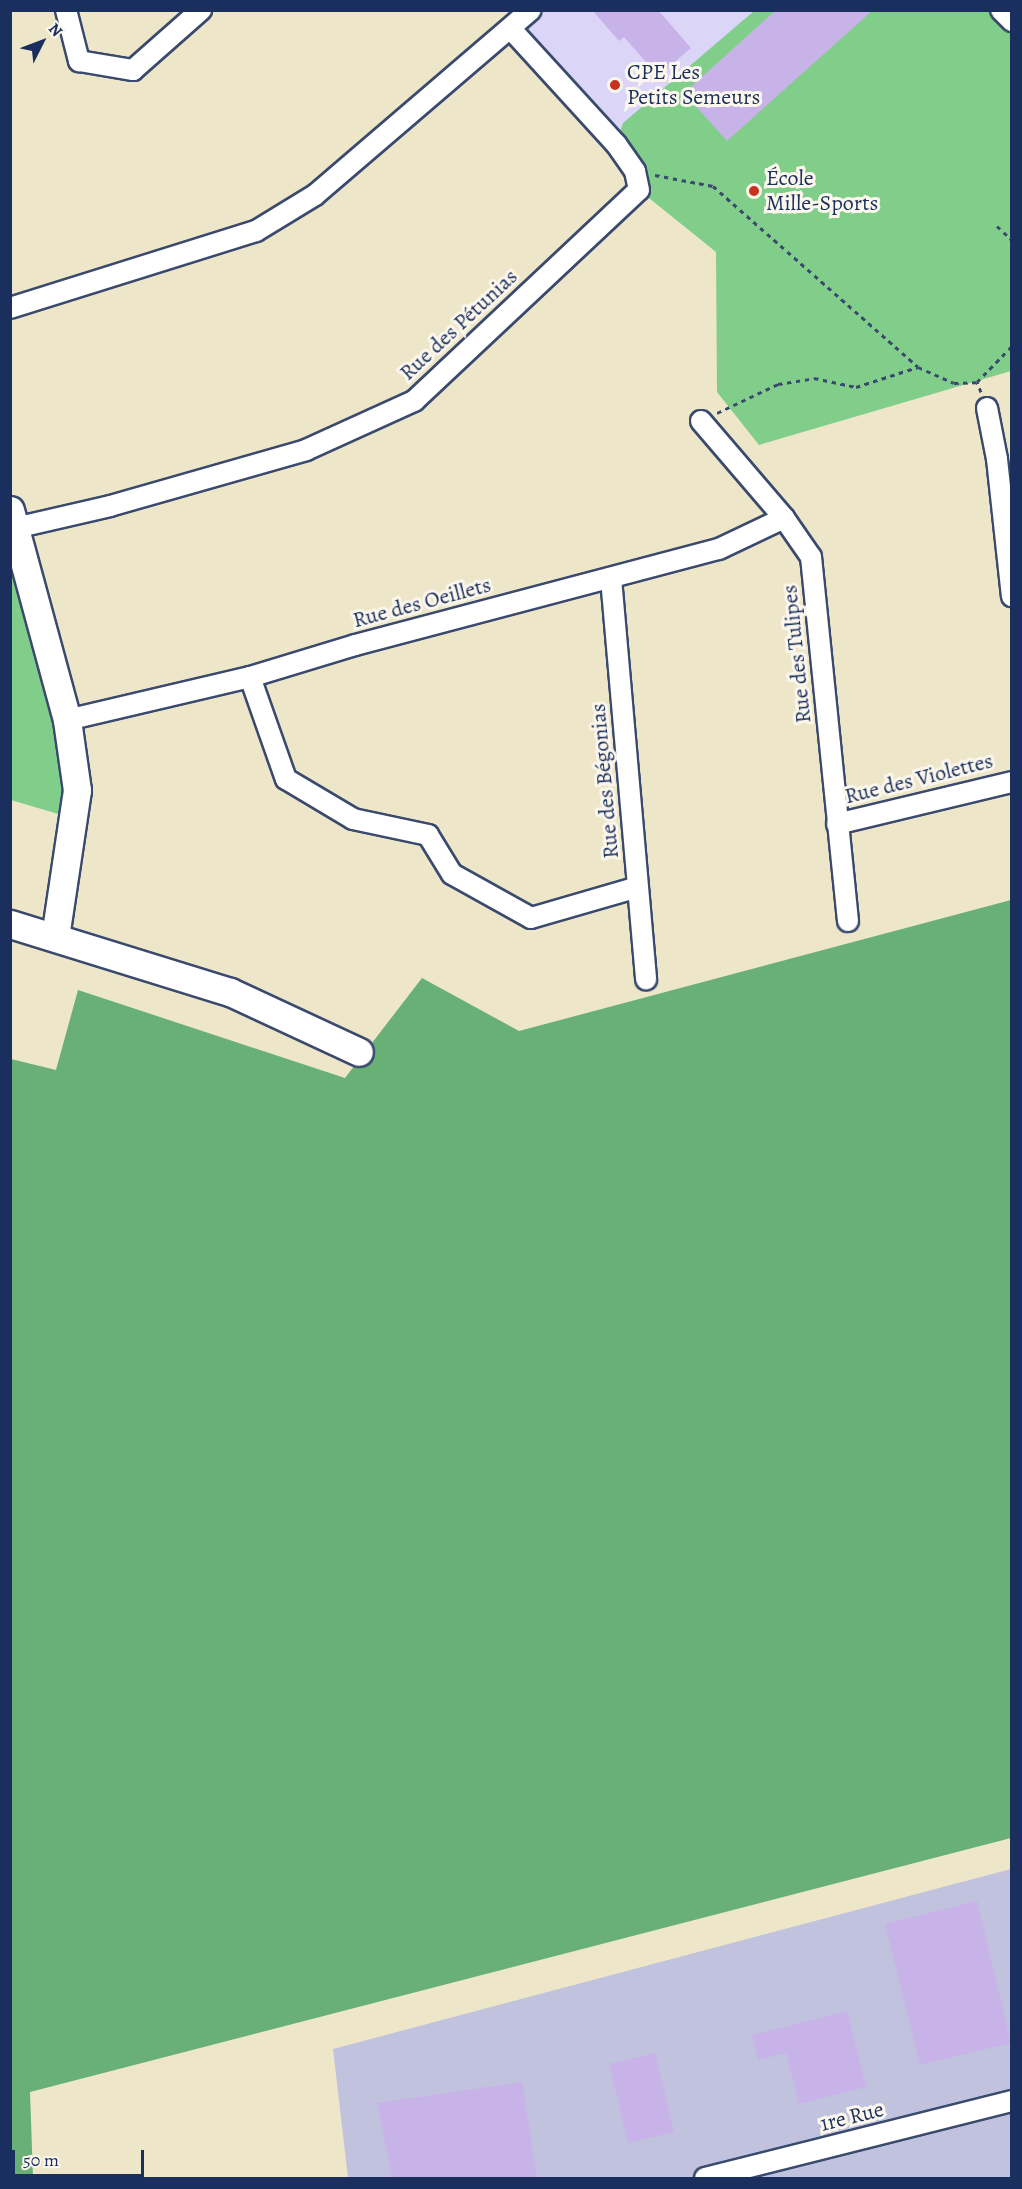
<!DOCTYPE html>
<html>
<head>
<meta charset="utf-8">
<style>
  body { margin:0 }
  #map { position:relative; width:1022px; height:2189px; overflow:hidden; background:#ede6c8; font-family:Alegreya,serif }
  div>[style] { position:absolute }
  .built>* { inset:0; background:#dbd6f7 }
  .industrial>* { inset:0; background:#c1c2dd }
  .green>* { inset:0; background:#81cd8a }
  .forest>* { inset:0; background:#68b076 }
  .building>* { inset:0; background:#c8b3e8 }
  .path>* { height:3px; margin-top:-1.5px; transform-origin:0; background:repeating-linear-gradient(90deg,#3a4a6e 0 4.5px,transparent 0 9px) }
  .roads { filter:drop-shadow(2px 0 #3a4a6e) drop-shadow(-2px 0 #3a4a6e) drop-shadow(0 2px #3a4a6e) drop-shadow(0 -2px #3a4a6e) }
  .street>* { height:20px; margin:-10px; padding:0 10px; transform-origin:10px; border-radius:10px; background:#fff }
  .secondary>* { height:27px; margin:-13.5px; padding:0 13.5px; transform-origin:13.5px; border-radius:13.5px; background:#fff }
  .dots>* { width:16px; height:16px; translate:-50% -50%; box-sizing:border-box; border:3px solid #fbf7ec; border-radius:50% }
  span { translate:-50% -50%; white-space:nowrap; text-align:center; line-height:1.15; -webkit-text-stroke:6px #fbf7ec; paint-order:stroke }
  .poi-label { font-size:22px; color:#1b2f5e }
  .left { translate:0 -50%; text-align:left }
  .street-label { font-size:22px; color:#1b2f5e }
  .frame { position:absolute; inset:0; border:12px solid #1b2f5e; pointer-events:none }
  .north { position:absolute; left:12px; top:12px; width:60px; height:60px; -webkit-text-stroke:4px #fbf7ec; paint-order:stroke; rotate:48deg; font-size:16px; font-weight:700; line-height:24px; text-align:center; color:#1b2f5e }
  .north::after { content:''; display:block; margin:auto; width:21px; height:27px; background:#1b2f5e; clip-path:polygon(50% 0,100% 100%,50% 72%,0 100%) }
  .scale { position:absolute; left:12px; top:2150px; width:132px; height:27px; box-sizing:border-box; border:3px solid #1b2f5e; border-top:0; padding-left:8px; font-size:18px; line-height:21px; white-space:nowrap; color:#1b2f5e; -webkit-text-stroke:4px #fbf7ec; paint-order:stroke }
</style>
</head>
<body>
<div id="map">
  <div class="built">
    <i style="clip-path:polygon(531px 10px,989px 10px,623px 123px,616px 144px,511px 29px)"></i>
  </div>
  <div class="industrial">
    <i style="clip-path:polygon(1011px 1869px,1011px 2178px,348px 2178px,333px 2049px)"></i>
  </div>
  <div class="green">
    <i style="clip-path:polygon(754px 11px,1001px 11px,1012px 21px,1011px 371px,759px 445px,717px 392px,716px 252px,639px 190px,616px 144px,623px 123px)"></i>
    <i style="clip-path:polygon(10px 554px,58px 725px,65px 816px,11px 800px)"></i>
  </div>
  <div class="forest">
    <i style="clip-path:polygon(1011px 900px,1011px 1838px,30px 2092px,33px 2178px,11px 2178px,11px 1059px,56px 1070px,78px 990px,345px 1078px,422px 978px,519px 1031px)"></i>
  </div>
  <div class="building">
    <i style="clip-path:polygon(592px 10px,658px 10px,691px 48px,658px 76px,624px 37px,619px 41px)"></i>
    <i style="clip-path:polygon(776px 10px,873px 10px,727px 141px,684px 93px)"></i>
    <i style="clip-path:polygon(977px 1901px,1011px 2043px,920px 2065px,885px 1924px)"></i>
    <i style="clip-path:polygon(847px 2011px,866px 2087px,799px 2104px,786px 2053px,758px 2060px,752px 2035px)"></i>
    <i style="clip-path:polygon(655px 2053px,674px 2132px,628px 2143px,609px 2064px)"></i>
    <i style="clip-path:polygon(522px 2082px,537px 2178px,392px 2178px,377px 2103px)"></i>
  </div>
  <div class="path">
    <i style="left:655px;top:175px;width:59px;rotate:10.7deg"></i>
    <i style="left:713px;top:186px;width:273px;rotate:41.4deg"></i>
    <i style="left:997px;top:226px;width:21px;rotate:43deg"></i>
    <i style="left:981px;top:392px;width:11px;rotate:-112deg"></i>
    <i style="left:977px;top:382px;width:50px;rotate:-45.8deg"></i>
    <i style="left:717px;top:413px;width:68px;rotate:-25.4deg"></i>
    <i style="left:778px;top:384px;width:36px;rotate:-9deg"></i>
    <i style="left:814px;top:378px;width:43px;rotate:12.1deg"></i>
    <i style="left:856px;top:387px;width:65px;rotate:-17.9deg"></i>
    <i style="left:918px;top:367px;width:39px;rotate:24deg"></i>
    <i style="left:954px;top:383px;width:23px;rotate:-2deg"></i>
  </div>
  <div class="roads">
    <div class="street">
      <i style="left:66px;top:10px;width:53px;rotate:75.7deg"></i>
      <i style="left:79px;top:61px;width:55px;rotate:9.5deg"></i>
      <i style="left:133px;top:70px;width:91px;rotate:-41.4deg"></i>
      <i style="left:1001px;top:10px;width:16px;rotate:45deg"></i>
      <i style="left:10px;top:308px;width:258px;rotate:-17.4deg"></i>
      <i style="left:256px;top:231px;width:69px;rotate:-31.4deg"></i>
      <i style="left:315px;top:195px;width:284px;rotate:-40.6deg"></i>
      <i style="left:987px;top:408px;width:52px;rotate:78.9deg"></i>
      <i style="left:997px;top:459px;width:138px;rotate:83.8deg"></i>
      <i style="left:701px;top:421px;width:128px;rotate:49.4deg"></i>
      <i style="left:784px;top:518px;width:47px;rotate:55.3deg"></i>
      <i style="left:811px;top:557px;width:366px;rotate:84.2deg"></i>
      <i style="left:15px;top:528px;width:98px;rotate:-13deg"></i>
      <i style="left:110px;top:506px;width:204px;rotate:-15.9deg"></i>
      <i style="left:306px;top:450px;width:119px;rotate:-24.4deg"></i>
      <i style="left:414px;top:401px;width:308px;rotate:-43.2deg"></i>
      <i style="left:639px;top:190px;width:19px;rotate:-102deg"></i>
      <i style="left:635px;top:171px;width:33px;rotate:-125deg"></i>
      <i style="left:616px;top:144px;width:156px;rotate:-132.4deg"></i>
      <i style="left:611px;top:578px;width:403px;rotate:85deg"></i>
      <i style="left:250px;top:677px;width:108px;rotate:70.6deg"></i>
      <i style="left:286px;top:779px;width:78px;rotate:30.8deg"></i>
      <i style="left:353px;top:819px;width:77px;rotate:12deg"></i>
      <i style="left:428px;top:835px;width:46px;rotate:58.4deg"></i>
      <i style="left:452px;top:874px;width:90px;rotate:29.1deg"></i>
      <i style="left:531px;top:918px;width:111px;rotate:-16.2deg"></i>
      <i style="left:67px;top:720px;width:188px;rotate:-13.2deg"></i>
      <i style="left:250px;top:677px;width:110px;rotate:-16.9deg"></i>
      <i style="left:355px;top:645px;width:376px;rotate:-14.8deg"></i>
      <i style="left:719px;top:549px;width:72px;rotate:-25.5deg"></i>
      <i style="left:837px;top:824px;width:180px;rotate:-13.5deg"></i>
      <i style="left:705px;top:2178px;width:317px;rotate:-14.1deg"></i>
    </div>
    <div class="secondary">
      <i style="left:10px;top:510px;width:218px;rotate:74.8deg"></i>
      <i style="left:67px;top:720px;width:71px;rotate:81.9deg"></i>
      <i style="left:77px;top:790px;width:149px;rotate:98.5deg"></i>
      <i style="left:10px;top:924px;width:230px;rotate:17.2deg"></i>
      <i style="left:230px;top:992px;width:142px;rotate:24.9deg"></i>
    </div>
  </div>
  <div class="dots">
    <i style="left:615px;top:85px;background:#c8321e"></i>
    <i style="left:754px;top:191px;background:#c8321e"></i>
  </div>
  <div class="poi-label">
    <span class="left" style="left:627px;top:85px">CPE Les<br>Petits Semeurs</span>
    <span class="left" style="left:766px;top:191px">École<br>Mille-Sports</span>
  </div>
  <div class="street-label">
    <span style="left:459px;top:325px;rotate:-43deg">Rue des Pétunias</span>
    <span style="left:422px;top:603px;rotate:-15deg">Rue des Oeillets</span>
    <span style="left:797px;top:654px;rotate:-96deg">Rue des Tulipes</span>
    <span style="left:919px;top:779px;rotate:-14deg">Rue des Violettes</span>
    <span style="left:605px;top:781px;rotate:-95deg">Rue des Bégonias</span>
    <span style="left:852px;top:2117px;rotate:-14deg">1re Rue</span>
  </div>
  <div class="frame"></div>
  <div class="north">N</div>
  <div class="scale">50 m</div>
</div>
</body>
</html>
